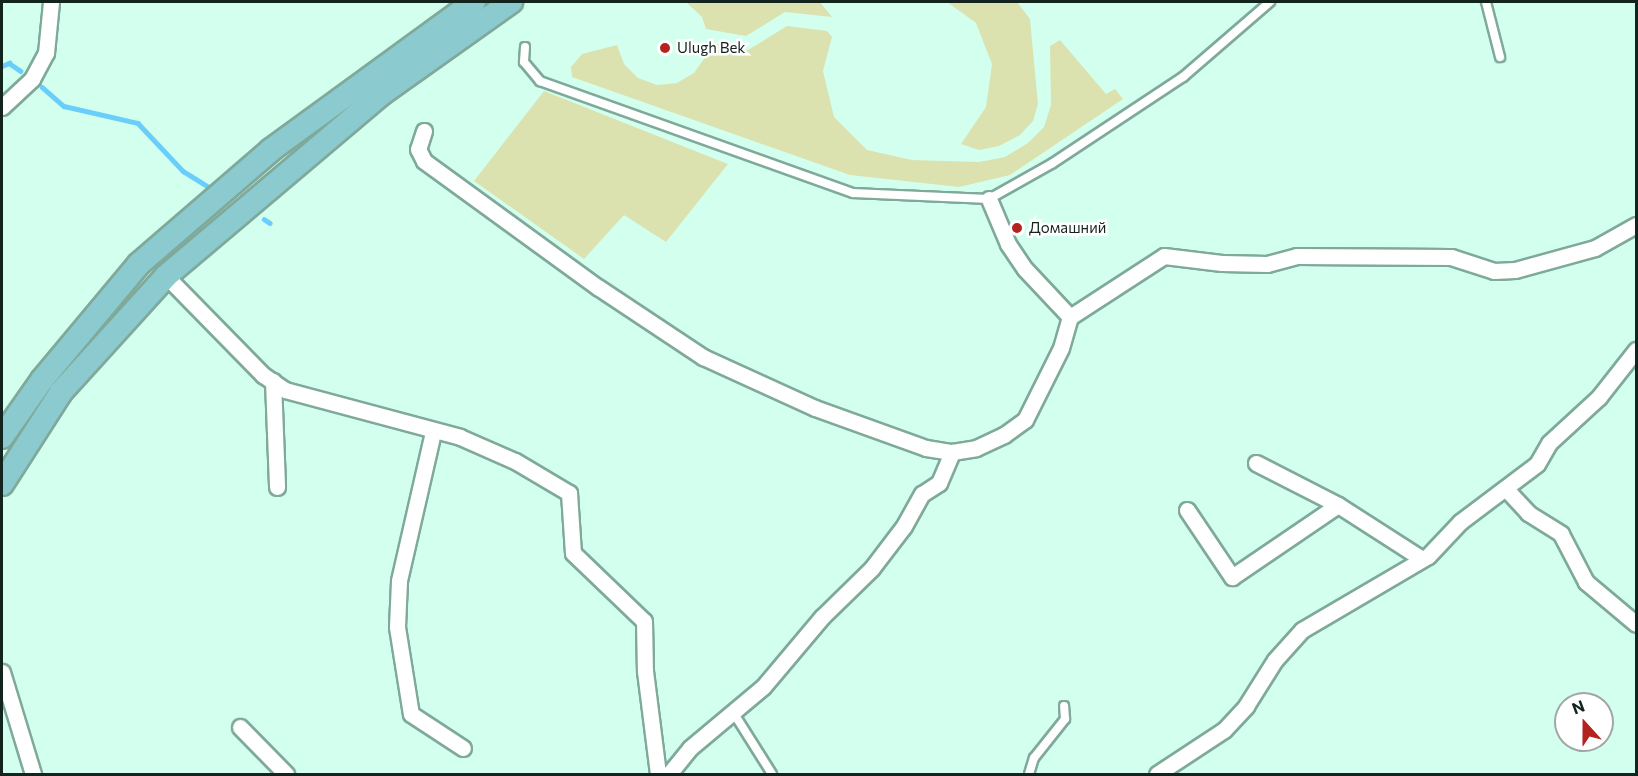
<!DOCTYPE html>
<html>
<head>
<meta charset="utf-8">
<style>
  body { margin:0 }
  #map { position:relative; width:1638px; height:776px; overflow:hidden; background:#d3ffef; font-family:Commissioner,sans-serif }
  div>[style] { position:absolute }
  .green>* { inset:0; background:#dce2af }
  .stream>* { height:4.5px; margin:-2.25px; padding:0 2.25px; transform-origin:2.25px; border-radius:2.25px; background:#6acefa }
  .roads { filter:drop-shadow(2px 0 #7fa99a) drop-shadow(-2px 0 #7fa99a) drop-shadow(0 2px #7fa99a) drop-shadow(0 -2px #7fa99a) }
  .service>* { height:8px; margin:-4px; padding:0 4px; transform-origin:4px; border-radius:4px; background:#fff }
  .minor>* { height:15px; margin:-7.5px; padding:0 7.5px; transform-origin:7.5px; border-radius:7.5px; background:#fff }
  .primary>* { height:22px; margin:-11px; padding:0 11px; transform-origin:11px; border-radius:11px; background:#8bcace }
  .dots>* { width:16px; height:16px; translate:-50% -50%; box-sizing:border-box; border:3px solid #fff; border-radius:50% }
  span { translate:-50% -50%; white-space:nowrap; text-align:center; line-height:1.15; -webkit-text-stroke:5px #fff; paint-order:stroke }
  .poi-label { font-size:15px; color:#13231e }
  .left { translate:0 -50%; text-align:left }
  .frame { position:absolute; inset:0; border:3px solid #13231e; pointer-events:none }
  .north { position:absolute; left:1554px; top:692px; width:60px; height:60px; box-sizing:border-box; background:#fff; border:2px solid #a1a7a5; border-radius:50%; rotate:339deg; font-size:16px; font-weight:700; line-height:24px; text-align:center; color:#13231e }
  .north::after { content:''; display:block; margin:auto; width:21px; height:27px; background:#b32320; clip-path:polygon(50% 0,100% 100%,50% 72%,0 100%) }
</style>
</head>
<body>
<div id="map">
  <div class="green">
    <i style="clip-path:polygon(686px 2px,820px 2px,832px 17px,785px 12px,746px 36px,706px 29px,702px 17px)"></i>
    <i style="clip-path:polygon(947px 2px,1017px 2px,1030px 19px,1038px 104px,1033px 121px,1020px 135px,999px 146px,979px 150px,961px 144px,986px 107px,992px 64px,976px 23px)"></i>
    <i style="clip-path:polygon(787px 26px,827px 31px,832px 37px,823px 71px,834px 117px,867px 150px,912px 160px,979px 162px,1005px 157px,1028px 143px,1044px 127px,1051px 105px,1050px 46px,1060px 40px,1106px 94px,1115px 89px,1123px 99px,1010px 175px,959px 187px,850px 175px,572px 77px,571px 67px,582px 54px,617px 45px,624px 64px,638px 78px,657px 85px,677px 83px,694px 73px,706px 56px,707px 42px,748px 50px)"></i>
    <i style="clip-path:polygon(544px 91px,728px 164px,666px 242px,624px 215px,584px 259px,474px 181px)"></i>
  </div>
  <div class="stream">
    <i style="left:2px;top:66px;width:8px;rotate:-23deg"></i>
    <i style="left:9px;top:63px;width:14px;rotate:34deg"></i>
    <i style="left:42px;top:87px;width:29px;rotate:41deg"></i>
    <i style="left:64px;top:106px;width:76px;rotate:12.9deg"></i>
    <i style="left:138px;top:123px;width:66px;rotate:46.8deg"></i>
    <i style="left:183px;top:171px;width:34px;rotate:32deg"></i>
    <i style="left:264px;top:219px;width:7px;rotate:34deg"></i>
  </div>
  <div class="roads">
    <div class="service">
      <i style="left:1486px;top:2px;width:57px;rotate:75.7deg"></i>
      <i style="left:525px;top:47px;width:15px;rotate:94deg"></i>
      <i style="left:524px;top:62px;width:25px;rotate:50deg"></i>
      <i style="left:540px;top:81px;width:332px;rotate:19.7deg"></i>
      <i style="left:853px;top:193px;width:136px;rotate:2.5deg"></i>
      <i style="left:989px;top:199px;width:73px;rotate:-29.4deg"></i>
      <i style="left:1053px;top:163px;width:156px;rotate:-33.5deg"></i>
      <i style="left:1183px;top:77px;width:115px;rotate:-40.8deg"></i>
      <i style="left:733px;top:712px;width:73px;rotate:57.8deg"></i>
      <i style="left:1029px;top:774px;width:17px;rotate:-73deg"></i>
      <i style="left:1034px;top:758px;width:50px;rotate:-51.5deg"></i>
      <i style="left:1065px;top:719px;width:13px;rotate:-94deg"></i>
    </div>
    <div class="minor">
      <i style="left:2px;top:107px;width:41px;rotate:-43deg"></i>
      <i style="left:32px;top:79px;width:30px;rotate:-62deg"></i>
      <i style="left:46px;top:53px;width:51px;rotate:-84.4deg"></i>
      <i style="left:424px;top:131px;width:19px;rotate:108deg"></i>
      <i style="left:418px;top:149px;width:13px;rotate:63deg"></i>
      <i style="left:424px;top:161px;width:216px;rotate:36deg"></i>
      <i style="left:599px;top:288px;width:125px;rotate:33.6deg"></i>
      <i style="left:703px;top:357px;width:123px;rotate:24.5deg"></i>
      <i style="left:815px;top:408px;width:118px;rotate:19.8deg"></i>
      <i style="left:926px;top:448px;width:26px;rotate:9deg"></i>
      <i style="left:952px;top:452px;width:24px;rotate:-9deg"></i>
      <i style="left:976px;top:448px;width:31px;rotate:-25deg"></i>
      <i style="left:1004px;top:435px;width:26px;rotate:-36deg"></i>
      <i style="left:1025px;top:420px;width:80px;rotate:-63.4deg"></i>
      <i style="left:1061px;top:348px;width:32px;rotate:-74deg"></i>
      <i style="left:1070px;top:317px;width:112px;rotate:-33deg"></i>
      <i style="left:1164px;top:256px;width:58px;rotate:6.9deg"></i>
      <i style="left:1222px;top:263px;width:45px;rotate:1.3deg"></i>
      <i style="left:1267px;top:264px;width:31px;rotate:-15deg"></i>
      <i style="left:1297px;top:256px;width:154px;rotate:0.4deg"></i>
      <i style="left:1451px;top:257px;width:45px;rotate:18deg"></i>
      <i style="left:1494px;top:271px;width:21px;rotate:-3deg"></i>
      <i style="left:1515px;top:270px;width:83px;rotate:-15.4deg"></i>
      <i style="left:1595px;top:248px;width:47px;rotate:-29.3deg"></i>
      <i style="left:989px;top:199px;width:49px;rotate:67.1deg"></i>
      <i style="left:1008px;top:244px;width:30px;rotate:56deg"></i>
      <i style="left:1025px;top:269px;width:66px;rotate:46.8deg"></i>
      <i style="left:166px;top:276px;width:139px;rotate:45.6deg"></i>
      <i style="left:263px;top:375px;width:27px;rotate:34deg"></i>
      <i style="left:285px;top:390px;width:181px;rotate:15deg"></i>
      <i style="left:460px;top:437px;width:60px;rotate:23.6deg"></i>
      <i style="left:515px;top:461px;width:63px;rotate:30.7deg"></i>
      <i style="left:569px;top:493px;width:60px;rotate:86.2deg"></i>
      <i style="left:573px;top:553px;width:98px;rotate:43.8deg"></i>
      <i style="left:644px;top:621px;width:50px;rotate:88.9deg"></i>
      <i style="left:645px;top:671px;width:104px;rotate:82.8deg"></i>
      <i style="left:273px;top:381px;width:106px;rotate:87.8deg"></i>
      <i style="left:433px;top:432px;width:153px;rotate:102.9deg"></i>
      <i style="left:399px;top:581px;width:46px;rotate:92.5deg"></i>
      <i style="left:397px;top:627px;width:88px;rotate:80.9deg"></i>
      <i style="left:411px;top:714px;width:62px;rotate:33.2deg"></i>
      <i style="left:1256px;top:463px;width:92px;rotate:27.1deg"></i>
      <i style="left:1338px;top:505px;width:100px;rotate:32.7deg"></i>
      <i style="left:1506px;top:489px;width:33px;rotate:47deg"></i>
      <i style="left:1528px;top:513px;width:39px;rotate:32deg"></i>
      <i style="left:1561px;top:534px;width:54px;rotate:62.5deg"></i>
      <i style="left:1586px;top:582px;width:65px;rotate:40deg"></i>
      <i style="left:1187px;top:510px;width:81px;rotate:56.1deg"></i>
      <i style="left:1232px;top:577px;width:128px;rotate:-34.2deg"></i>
      <i style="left:2px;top:672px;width:107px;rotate:73.1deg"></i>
      <i style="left:240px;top:727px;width:66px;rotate:45.6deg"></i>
      <i style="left:669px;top:774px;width:33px;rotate:-51deg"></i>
      <i style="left:690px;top:748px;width:95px;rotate:-39.9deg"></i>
      <i style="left:763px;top:687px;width:92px;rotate:-49.9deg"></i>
      <i style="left:822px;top:617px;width:70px;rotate:-44.4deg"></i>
      <i style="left:872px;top:568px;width:53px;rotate:-52.7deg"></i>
      <i style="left:904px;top:526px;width:37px;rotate:-61deg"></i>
      <i style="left:922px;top:494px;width:20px;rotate:-33deg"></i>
      <i style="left:939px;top:483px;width:34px;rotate:-67deg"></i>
      <i style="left:1157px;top:774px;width:80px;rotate:-33.3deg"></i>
      <i style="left:1224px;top:730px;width:33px;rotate:-47deg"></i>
      <i style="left:1246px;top:706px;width:54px;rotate:-57.8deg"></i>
      <i style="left:1275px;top:660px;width:40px;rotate:-48deg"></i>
      <i style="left:1302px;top:630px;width:146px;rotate:-30.4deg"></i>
      <i style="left:1428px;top:556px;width:47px;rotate:-46.7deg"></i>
      <i style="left:1460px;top:522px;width:96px;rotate:-37deg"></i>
      <i style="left:1537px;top:464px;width:24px;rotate:-60deg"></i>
      <i style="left:1549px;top:443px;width:68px;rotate:-42.6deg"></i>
      <i style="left:1599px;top:397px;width:60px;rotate:-51.8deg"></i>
    </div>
    <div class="primary">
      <i style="left:2px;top:437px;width:70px;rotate:-54.9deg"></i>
      <i style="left:42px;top:380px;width:151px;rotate:-50.1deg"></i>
      <i style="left:139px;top:264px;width:174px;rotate:-40.8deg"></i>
      <i style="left:271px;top:150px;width:251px;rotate:-36.1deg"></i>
      <i style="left:2px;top:484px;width:109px;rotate:-57.3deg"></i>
      <i style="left:61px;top:392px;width:156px;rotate:-47.8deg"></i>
      <i style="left:166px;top:276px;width:280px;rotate:-40.2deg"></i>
      <i style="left:380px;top:95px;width:161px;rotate:-35.4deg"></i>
    </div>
  </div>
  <div class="dots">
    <i style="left:665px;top:48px;background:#b32320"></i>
    <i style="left:1017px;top:228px;background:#b32320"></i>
  </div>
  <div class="poi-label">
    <span class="left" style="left:677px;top:48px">Ulugh Bek</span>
    <span class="left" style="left:1029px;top:228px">Домашний</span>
  </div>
  <div class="frame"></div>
  <div class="north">N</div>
</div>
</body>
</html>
